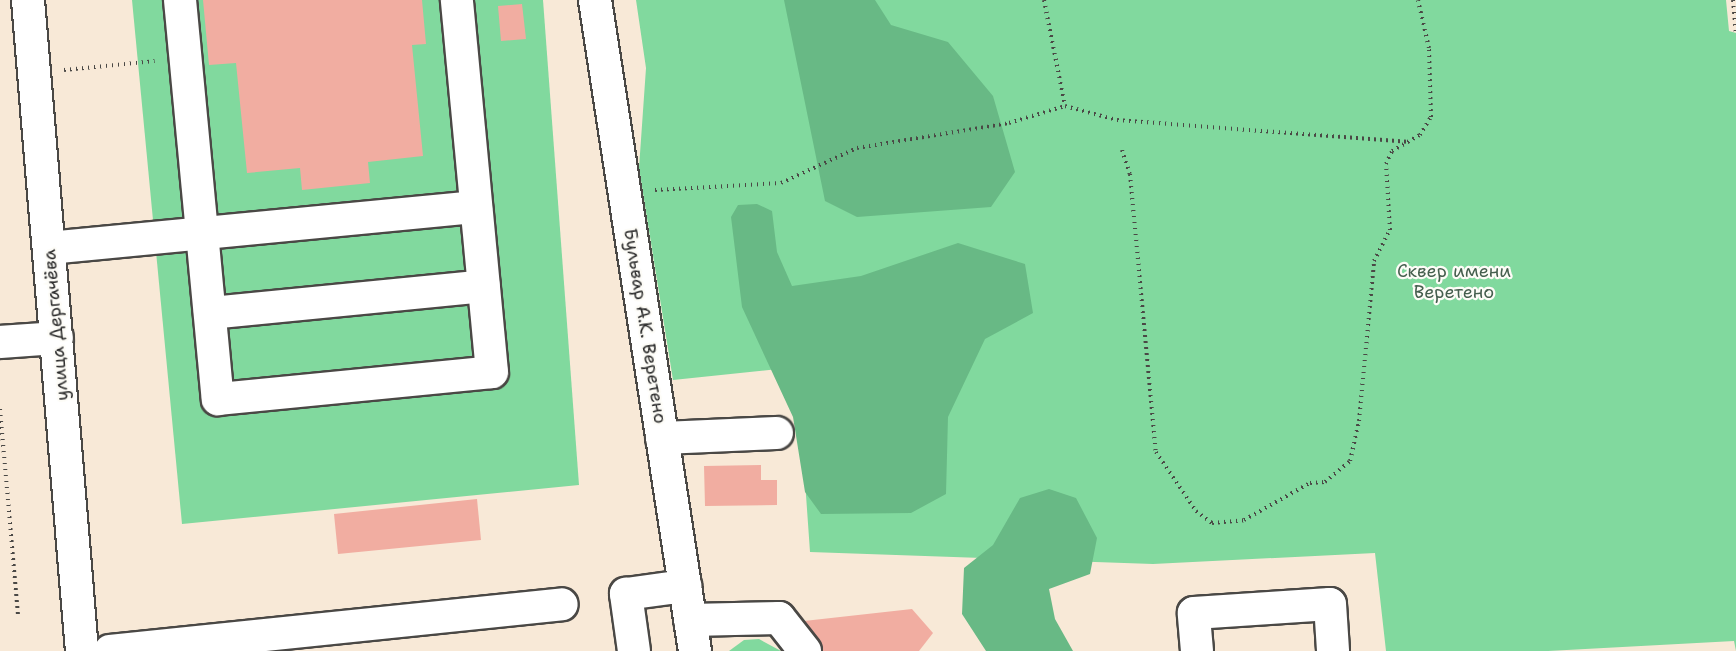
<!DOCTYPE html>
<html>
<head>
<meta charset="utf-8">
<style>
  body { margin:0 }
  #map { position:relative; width:1736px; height:651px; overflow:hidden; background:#f8e9d7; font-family:"Shantell Sans",sans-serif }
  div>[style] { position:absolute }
  .green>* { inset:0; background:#81d99e }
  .forest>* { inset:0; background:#68b985 }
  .building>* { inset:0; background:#f1ada1 }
  .path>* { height:4px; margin-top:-2px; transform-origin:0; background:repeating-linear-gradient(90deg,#4a4845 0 1.5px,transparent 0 6px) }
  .roads { filter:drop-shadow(2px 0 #4a4845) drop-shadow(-2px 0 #4a4845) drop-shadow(0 2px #4a4845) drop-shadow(0 -2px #4a4845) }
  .minor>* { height:32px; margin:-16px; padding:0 16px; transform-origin:16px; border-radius:16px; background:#fff }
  span { translate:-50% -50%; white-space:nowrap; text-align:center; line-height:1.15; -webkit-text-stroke:4.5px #fdfcf7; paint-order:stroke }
  .park-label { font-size:18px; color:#455f4e }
  .street-label { font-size:18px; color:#2b2b2b }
</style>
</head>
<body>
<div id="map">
  <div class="green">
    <i style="clip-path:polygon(132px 0,543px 0,579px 485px,182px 524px)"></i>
    <i style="clip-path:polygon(636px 0,1726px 0,1729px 31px,1736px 33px,1736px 651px,1734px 641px,1548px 651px,1386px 651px,1375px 553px,1153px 564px,810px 552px,797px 367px,673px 380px,639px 168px,646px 68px)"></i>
    <i style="clip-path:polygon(759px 639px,781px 651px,729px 651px,744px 640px)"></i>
  </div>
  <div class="forest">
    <i style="clip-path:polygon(784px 0,875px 0,891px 25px,948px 42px,993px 96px,1015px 172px,991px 207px,857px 217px,825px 201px)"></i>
    <i style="clip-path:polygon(757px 204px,772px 211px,777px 252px,792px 286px,861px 276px,958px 243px,1025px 264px,1033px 313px,985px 339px,948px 417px,946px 494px,911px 513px,821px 514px,805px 492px,793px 417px,742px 307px,731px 217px,738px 205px)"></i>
    <i style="clip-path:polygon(1049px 489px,1076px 498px,1097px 538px,1090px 574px,1049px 589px,1055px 619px,1073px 651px,986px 651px,962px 614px,964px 568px,993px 545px,1020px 498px)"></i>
  </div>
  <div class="building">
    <i style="clip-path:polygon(203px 0,422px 0,426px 44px,412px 45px,423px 156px,368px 162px,370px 183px,302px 190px,300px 168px,247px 173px,236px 63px,209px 65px)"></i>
    <i style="clip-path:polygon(522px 4px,526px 39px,501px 41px,498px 6px)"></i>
    <i style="clip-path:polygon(761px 465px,761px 480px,777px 480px,777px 505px,705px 506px,704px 466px)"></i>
    <i style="clip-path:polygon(477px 499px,481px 540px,338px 554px,334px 514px)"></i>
    <i style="clip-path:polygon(912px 609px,933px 633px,919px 651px,823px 651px,804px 621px)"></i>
  </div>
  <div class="path">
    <i style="left:1044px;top:0;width:108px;rotate:78.8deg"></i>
    <i style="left:1733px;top:0;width:32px;rotate:85deg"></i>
    <i style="left:64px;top:70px;width:91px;rotate:-5.6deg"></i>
    <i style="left:1122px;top:150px;width:25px;rotate:72deg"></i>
    <i style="left:1130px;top:174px;width:279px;rotate:84.7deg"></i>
    <i style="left:1156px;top:452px;width:71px;rotate:55.9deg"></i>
    <i style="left:1196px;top:511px;width:20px;rotate:37deg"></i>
    <i style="left:1212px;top:523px;width:32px;rotate:-5deg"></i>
    <i style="left:1244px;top:520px;width:76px;rotate:-29.3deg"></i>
    <i style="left:1310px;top:483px;width:15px;rotate:-4deg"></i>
    <i style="left:1325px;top:482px;width:33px;rotate:-40deg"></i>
    <i style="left:1350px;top:461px;width:41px;rotate:-77.3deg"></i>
    <i style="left:1359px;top:421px;width:161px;rotate:-84.6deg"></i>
    <i style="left:1374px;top:261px;width:35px;rotate:-63deg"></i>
    <i style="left:1390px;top:230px;width:66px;rotate:-93.5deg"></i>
    <i style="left:1386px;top:164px;width:14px;rotate:-65deg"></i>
    <i style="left:1392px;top:151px;width:32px;rotate:-30deg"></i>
    <i style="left:1420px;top:135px;width:21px;rotate:-59deg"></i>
    <i style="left:1431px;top:117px;width:69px;rotate:-91.7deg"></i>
    <i style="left:1429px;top:48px;width:49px;rotate:-102.9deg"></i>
    <i style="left:655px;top:190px;width:126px;rotate:-3.2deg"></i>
    <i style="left:781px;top:183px;width:84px;rotate:-24.7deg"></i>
    <i style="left:857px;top:148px;width:154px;rotate:-9.3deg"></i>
    <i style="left:1009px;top:123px;width:59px;rotate:-16.9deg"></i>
    <i style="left:1065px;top:106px;width:54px;rotate:15.1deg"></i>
    <i style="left:1117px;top:120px;width:291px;rotate:4.3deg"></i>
    <i style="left:0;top:409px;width:208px;rotate:85deg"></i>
  </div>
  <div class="roads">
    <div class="minor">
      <i style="left:28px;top:0;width:653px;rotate:85.26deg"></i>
      <i style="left:180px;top:0;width:401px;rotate:84.6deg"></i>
      <i style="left:218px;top:399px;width:275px;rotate:-5.6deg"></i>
      <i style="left:492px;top:372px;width:374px;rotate:-95.4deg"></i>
      <i style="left:595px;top:0;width:659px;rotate:81.27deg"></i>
      <i style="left:49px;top:248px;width:429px;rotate:-5.5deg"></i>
      <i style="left:210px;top:313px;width:275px;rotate:-5.6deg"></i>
      <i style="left:0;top:342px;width:57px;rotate:-4deg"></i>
      <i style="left:662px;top:438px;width:115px;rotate:-2.5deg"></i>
      <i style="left:690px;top:620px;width:89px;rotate:-1.3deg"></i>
      <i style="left:779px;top:618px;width:42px;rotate:51.8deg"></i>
      <i style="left:110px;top:651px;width:454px;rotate:-5.9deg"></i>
      <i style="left:634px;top:651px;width:58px;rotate:-98deg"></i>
      <i style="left:626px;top:594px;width:60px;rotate:-7.7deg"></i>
      <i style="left:1197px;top:651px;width:38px;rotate:-95deg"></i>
      <i style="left:1194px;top:613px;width:136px;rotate:-3.8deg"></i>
      <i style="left:1330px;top:604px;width:47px;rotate:86.3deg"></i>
    </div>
  </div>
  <div class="park-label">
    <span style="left:1454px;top:282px">Сквер имени<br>Веретено</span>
  </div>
  <div class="street-label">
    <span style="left:56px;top:325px;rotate:-95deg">улица Дергачёва</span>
    <span style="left:645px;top:326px;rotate:81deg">Бульвар А.К. Веретено</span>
  </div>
</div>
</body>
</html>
